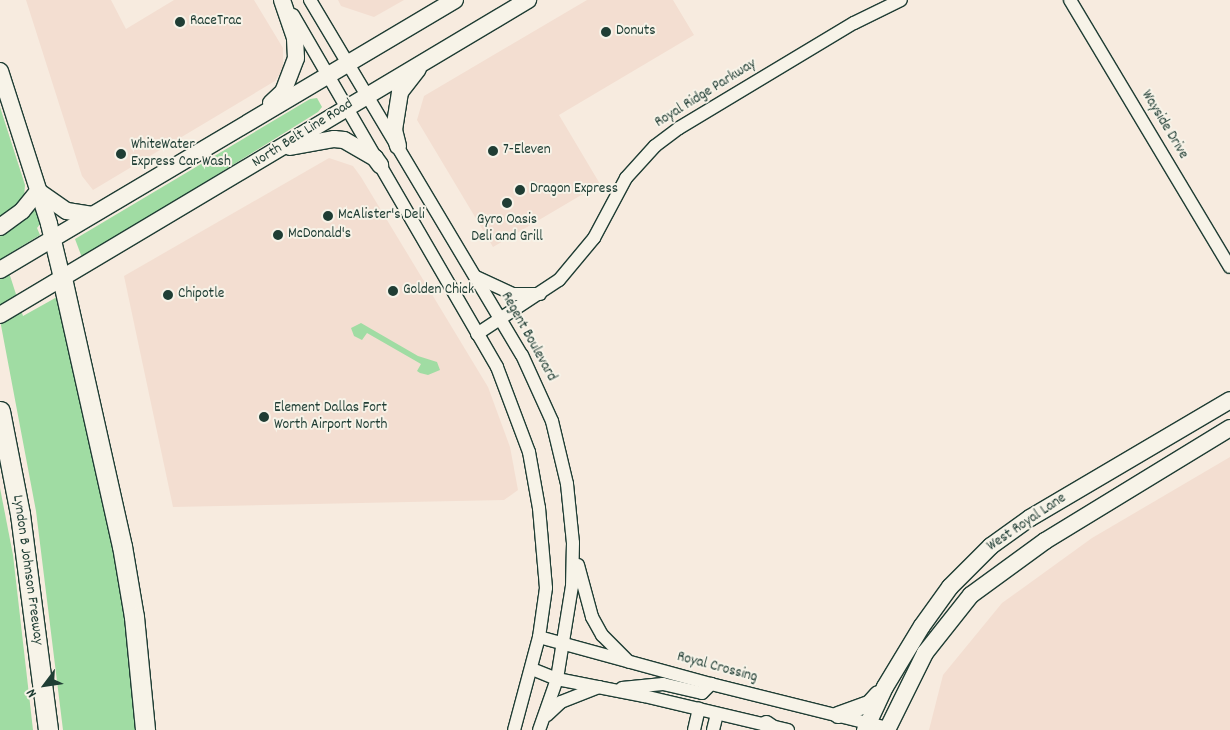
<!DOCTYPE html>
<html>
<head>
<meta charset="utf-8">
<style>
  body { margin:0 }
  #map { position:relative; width:1230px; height:730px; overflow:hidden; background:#f7ebdf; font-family:Dekko,sans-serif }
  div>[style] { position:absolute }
  .built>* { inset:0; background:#f3ded1 }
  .green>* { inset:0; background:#a0dca3 }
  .roads { filter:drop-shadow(1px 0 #1f3d34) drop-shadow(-1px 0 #1f3d34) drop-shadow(0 1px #1f3d34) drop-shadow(0 -1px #1f3d34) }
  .minor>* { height:12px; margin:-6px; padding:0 6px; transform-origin:6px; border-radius:6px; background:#f7f3e8 }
  .major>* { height:16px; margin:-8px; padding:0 8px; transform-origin:8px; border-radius:8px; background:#f7f3e8 }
  .highway>* { height:19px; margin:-9.5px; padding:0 9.5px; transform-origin:9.5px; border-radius:9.5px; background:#f7f3e8 }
  .dots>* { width:14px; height:14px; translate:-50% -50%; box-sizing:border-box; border:2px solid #f7f3e8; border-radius:50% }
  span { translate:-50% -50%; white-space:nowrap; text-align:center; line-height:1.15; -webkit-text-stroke:4px #f7f3e8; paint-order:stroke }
  .poi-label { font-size:15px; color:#1f3d34 }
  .left { translate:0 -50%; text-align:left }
  .street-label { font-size:15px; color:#1f3d34 }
  .north { position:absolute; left:20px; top:660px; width:50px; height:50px; -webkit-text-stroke:4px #f7f3e8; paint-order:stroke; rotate:239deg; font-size:14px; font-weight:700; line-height:20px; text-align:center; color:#1f3d34 }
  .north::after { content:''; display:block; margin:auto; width:18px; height:22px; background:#1f3d34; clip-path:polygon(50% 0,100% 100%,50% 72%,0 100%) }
</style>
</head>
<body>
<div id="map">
  <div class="built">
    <i style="clip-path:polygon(26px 0,111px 0,126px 29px,174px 0,254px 0,283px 48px,283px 69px,275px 81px,93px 190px,82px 176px)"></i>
    <i style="clip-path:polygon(338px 0,404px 0,374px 17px,341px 6px)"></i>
    <i style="clip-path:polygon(587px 0,673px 0,694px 35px,559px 115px,600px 184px,493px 247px,417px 120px,424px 96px)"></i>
    <i style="clip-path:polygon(329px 158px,353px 166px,361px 177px,488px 387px,510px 447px,518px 490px,504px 500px,173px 507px,124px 276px)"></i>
    <i style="clip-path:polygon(1230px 457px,1230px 730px,929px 730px,943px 675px,1002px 603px,1092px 538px)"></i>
  </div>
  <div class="green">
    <i style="clip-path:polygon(317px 98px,322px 107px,318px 112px,83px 258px,81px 255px,75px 239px,310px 99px)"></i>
    <i style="clip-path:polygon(0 107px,25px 185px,24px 198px,35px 204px,41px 223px,37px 228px,40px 235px,4px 257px,23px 316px,57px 297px,119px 567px,138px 730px,63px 730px,36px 511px,0 320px)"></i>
    <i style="clip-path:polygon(361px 323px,418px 356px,437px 362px,440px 370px,428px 375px,420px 373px,417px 371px,421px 364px,367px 333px,362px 340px,354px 336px,351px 328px)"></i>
    <i style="clip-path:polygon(0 488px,13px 555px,33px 730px,0 730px)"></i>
  </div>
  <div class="roads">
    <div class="minor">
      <i style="left:310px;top:0;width:413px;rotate:59.2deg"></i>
      <i style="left:522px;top:355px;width:72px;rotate:65.6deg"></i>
      <i style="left:552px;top:421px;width:65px;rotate:76.6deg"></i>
      <i style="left:567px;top:484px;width:59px;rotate:84.2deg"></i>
      <i style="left:573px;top:543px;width:43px;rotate:91.3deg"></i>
      <i style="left:572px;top:586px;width:94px;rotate:99.2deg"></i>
      <i style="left:557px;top:679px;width:54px;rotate:109.4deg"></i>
      <i style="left:1070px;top:0;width:311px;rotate:59.1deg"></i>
      <i style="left:293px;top:15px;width:407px;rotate:59.9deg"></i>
      <i style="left:497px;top:367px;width:91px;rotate:69.4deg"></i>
      <i style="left:529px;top:452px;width:57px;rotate:79.9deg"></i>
      <i style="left:539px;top:508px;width:80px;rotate:85deg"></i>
      <i style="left:546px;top:588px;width:49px;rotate:98.1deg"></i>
      <i style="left:539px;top:637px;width:96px;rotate:105deg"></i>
      <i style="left:476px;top:277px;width:41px;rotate:24.7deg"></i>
      <i style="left:513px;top:294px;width:27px"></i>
      <i style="left:477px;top:334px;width:98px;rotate:-33.4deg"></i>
      <i style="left:559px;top:280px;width:55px;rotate:-50.2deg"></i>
      <i style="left:594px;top:238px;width:68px;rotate:-61.9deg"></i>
      <i style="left:626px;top:178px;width:43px;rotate:-47.8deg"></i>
      <i style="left:655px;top:146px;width:30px;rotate:-37deg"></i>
      <i style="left:679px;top:128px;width:204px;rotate:-31deg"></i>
      <i style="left:854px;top:23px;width:52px;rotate:-26.1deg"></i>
      <i style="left:578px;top:565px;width:54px;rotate:74.9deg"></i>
      <i style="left:592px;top:617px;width:21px;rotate:61deg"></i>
      <i style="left:602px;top:635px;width:38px;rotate:45deg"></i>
      <i style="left:539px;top:637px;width:178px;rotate:15.3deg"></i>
      <i style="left:711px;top:684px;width:182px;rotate:14deg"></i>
      <i style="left:532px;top:669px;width:27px;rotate:22deg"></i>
      <i style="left:557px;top:679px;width:89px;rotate:11.1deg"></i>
      <i style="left:644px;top:696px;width:148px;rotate:13.3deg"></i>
      <i style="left:622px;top:688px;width:41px;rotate:-5.6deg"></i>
      <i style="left:663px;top:684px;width:40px;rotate:13deg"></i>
      <i style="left:702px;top:693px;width:13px;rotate:-45deg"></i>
      <i style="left:547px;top:715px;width:19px;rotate:-43deg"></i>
      <i style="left:561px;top:702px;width:41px;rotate:-21.5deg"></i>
      <i style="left:694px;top:730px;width:22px;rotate:-77deg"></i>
      <i style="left:713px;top:730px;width:16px;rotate:-76deg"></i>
    </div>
    <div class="major">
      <i style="left:0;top:71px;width:161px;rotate:72.2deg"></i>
      <i style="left:49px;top:224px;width:56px;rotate:76.5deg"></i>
      <i style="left:271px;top:103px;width:16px;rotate:-43deg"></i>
      <i style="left:283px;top:92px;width:36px;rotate:-69deg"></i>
      <i style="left:296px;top:58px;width:20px;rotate:-93deg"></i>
      <i style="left:295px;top:38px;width:40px;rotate:-108.9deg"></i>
      <i style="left:398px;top:146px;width:16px;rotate:-104deg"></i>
      <i style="left:394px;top:130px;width:38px;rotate:-81deg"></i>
      <i style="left:400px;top:92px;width:29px;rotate:-52deg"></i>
      <i style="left:290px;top:147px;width:45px;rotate:-10.3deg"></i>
      <i style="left:334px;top:139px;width:10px;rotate:6deg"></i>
      <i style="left:344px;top:140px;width:36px;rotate:30deg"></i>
      <i style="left:375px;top:158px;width:9px;rotate:54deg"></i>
      <i style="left:0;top:227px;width:27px;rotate:-36deg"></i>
      <i style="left:22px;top:211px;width:26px;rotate:-51deg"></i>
      <i style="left:38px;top:191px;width:35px;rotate:35deg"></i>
      <i style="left:67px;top:211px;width:24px;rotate:9deg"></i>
      <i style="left:0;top:270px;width:529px;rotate:-30.69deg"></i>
      <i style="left:0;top:315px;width:615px;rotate:-30.82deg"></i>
      <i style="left:838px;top:715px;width:33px;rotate:-20deg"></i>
      <i style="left:869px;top:704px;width:13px;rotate:-48deg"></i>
      <i style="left:766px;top:724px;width:11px;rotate:34deg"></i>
      <i style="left:865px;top:730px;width:47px;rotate:-65.1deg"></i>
      <i style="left:885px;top:687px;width:71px;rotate:-58.8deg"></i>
      <i style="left:922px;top:626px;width:48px;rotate:-54.3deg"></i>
      <i style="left:950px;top:587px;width:58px;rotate:-45deg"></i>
      <i style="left:991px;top:546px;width:48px;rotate:-35.7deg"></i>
      <i style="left:1030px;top:518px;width:232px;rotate:-30.5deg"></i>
      <i style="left:887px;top:730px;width:86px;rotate:-63.7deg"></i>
      <i style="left:925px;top:653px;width:74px;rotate:-51.6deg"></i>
      <i style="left:971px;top:595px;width:92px;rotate:-36.1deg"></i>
      <i style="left:1045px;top:541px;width:217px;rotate:-31.4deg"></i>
    </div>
    <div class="highway">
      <i style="left:62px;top:278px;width:275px;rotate:77.4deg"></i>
      <i style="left:122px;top:546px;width:72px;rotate:80.4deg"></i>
      <i style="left:134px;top:617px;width:114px;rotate:84.4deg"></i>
      <i style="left:0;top:411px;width:105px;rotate:79deg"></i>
      <i style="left:20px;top:514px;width:218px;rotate:82.6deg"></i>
    </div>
  </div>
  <div class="dots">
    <i style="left:180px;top:22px;background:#1f3d34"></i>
    <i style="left:606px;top:32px;background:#1f3d34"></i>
    <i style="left:493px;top:151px;background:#1f3d34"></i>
    <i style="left:121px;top:154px;background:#1f3d34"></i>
    <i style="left:520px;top:190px;background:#1f3d34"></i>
    <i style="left:507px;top:203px;background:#1f3d34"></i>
    <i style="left:328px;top:216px;background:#1f3d34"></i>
    <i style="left:278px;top:235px;background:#1f3d34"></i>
    <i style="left:393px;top:291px;background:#1f3d34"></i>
    <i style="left:168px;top:295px;background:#1f3d34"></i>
    <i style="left:264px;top:417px;background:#1f3d34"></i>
  </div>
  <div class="poi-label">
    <span class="left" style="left:190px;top:22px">RaceTrac</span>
    <span class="left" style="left:616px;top:32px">Donuts</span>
    <span class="left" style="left:131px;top:154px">WhiteWater<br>Express Car Wash</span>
    <span class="left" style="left:503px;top:151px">7-Eleven</span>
    <span class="left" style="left:530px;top:190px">Dragon Express</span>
    <span class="left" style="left:338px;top:216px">McAlister's Deli</span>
    <span style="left:507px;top:229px">Gyro Oasis<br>Deli and Grill</span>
    <span class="left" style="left:288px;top:235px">McDonald's</span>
    <span class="left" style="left:403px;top:291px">Golden Chick</span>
    <span class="left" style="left:178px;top:295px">Chipotle</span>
    <span class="left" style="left:274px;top:417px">Element Dallas Fort<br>Worth Airport North</span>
  </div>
  <div class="street-label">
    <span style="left:706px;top:94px;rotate:-32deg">Royal Ridge Parkway</span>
    <span style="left:1164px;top:125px;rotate:59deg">Wayside Drive</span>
    <span style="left:303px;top:134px;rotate:-32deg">North Belt Line Road</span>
    <span style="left:528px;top:337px;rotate:61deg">Regent Boulevard</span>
    <span style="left:1027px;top:523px;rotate:-34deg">West Royal Lane</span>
    <span style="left:27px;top:570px;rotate:82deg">Lyndon B Johnson Freeway</span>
    <span style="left:717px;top:668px;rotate:15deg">Royal Crossing</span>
  </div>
  <div class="north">N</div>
</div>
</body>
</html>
